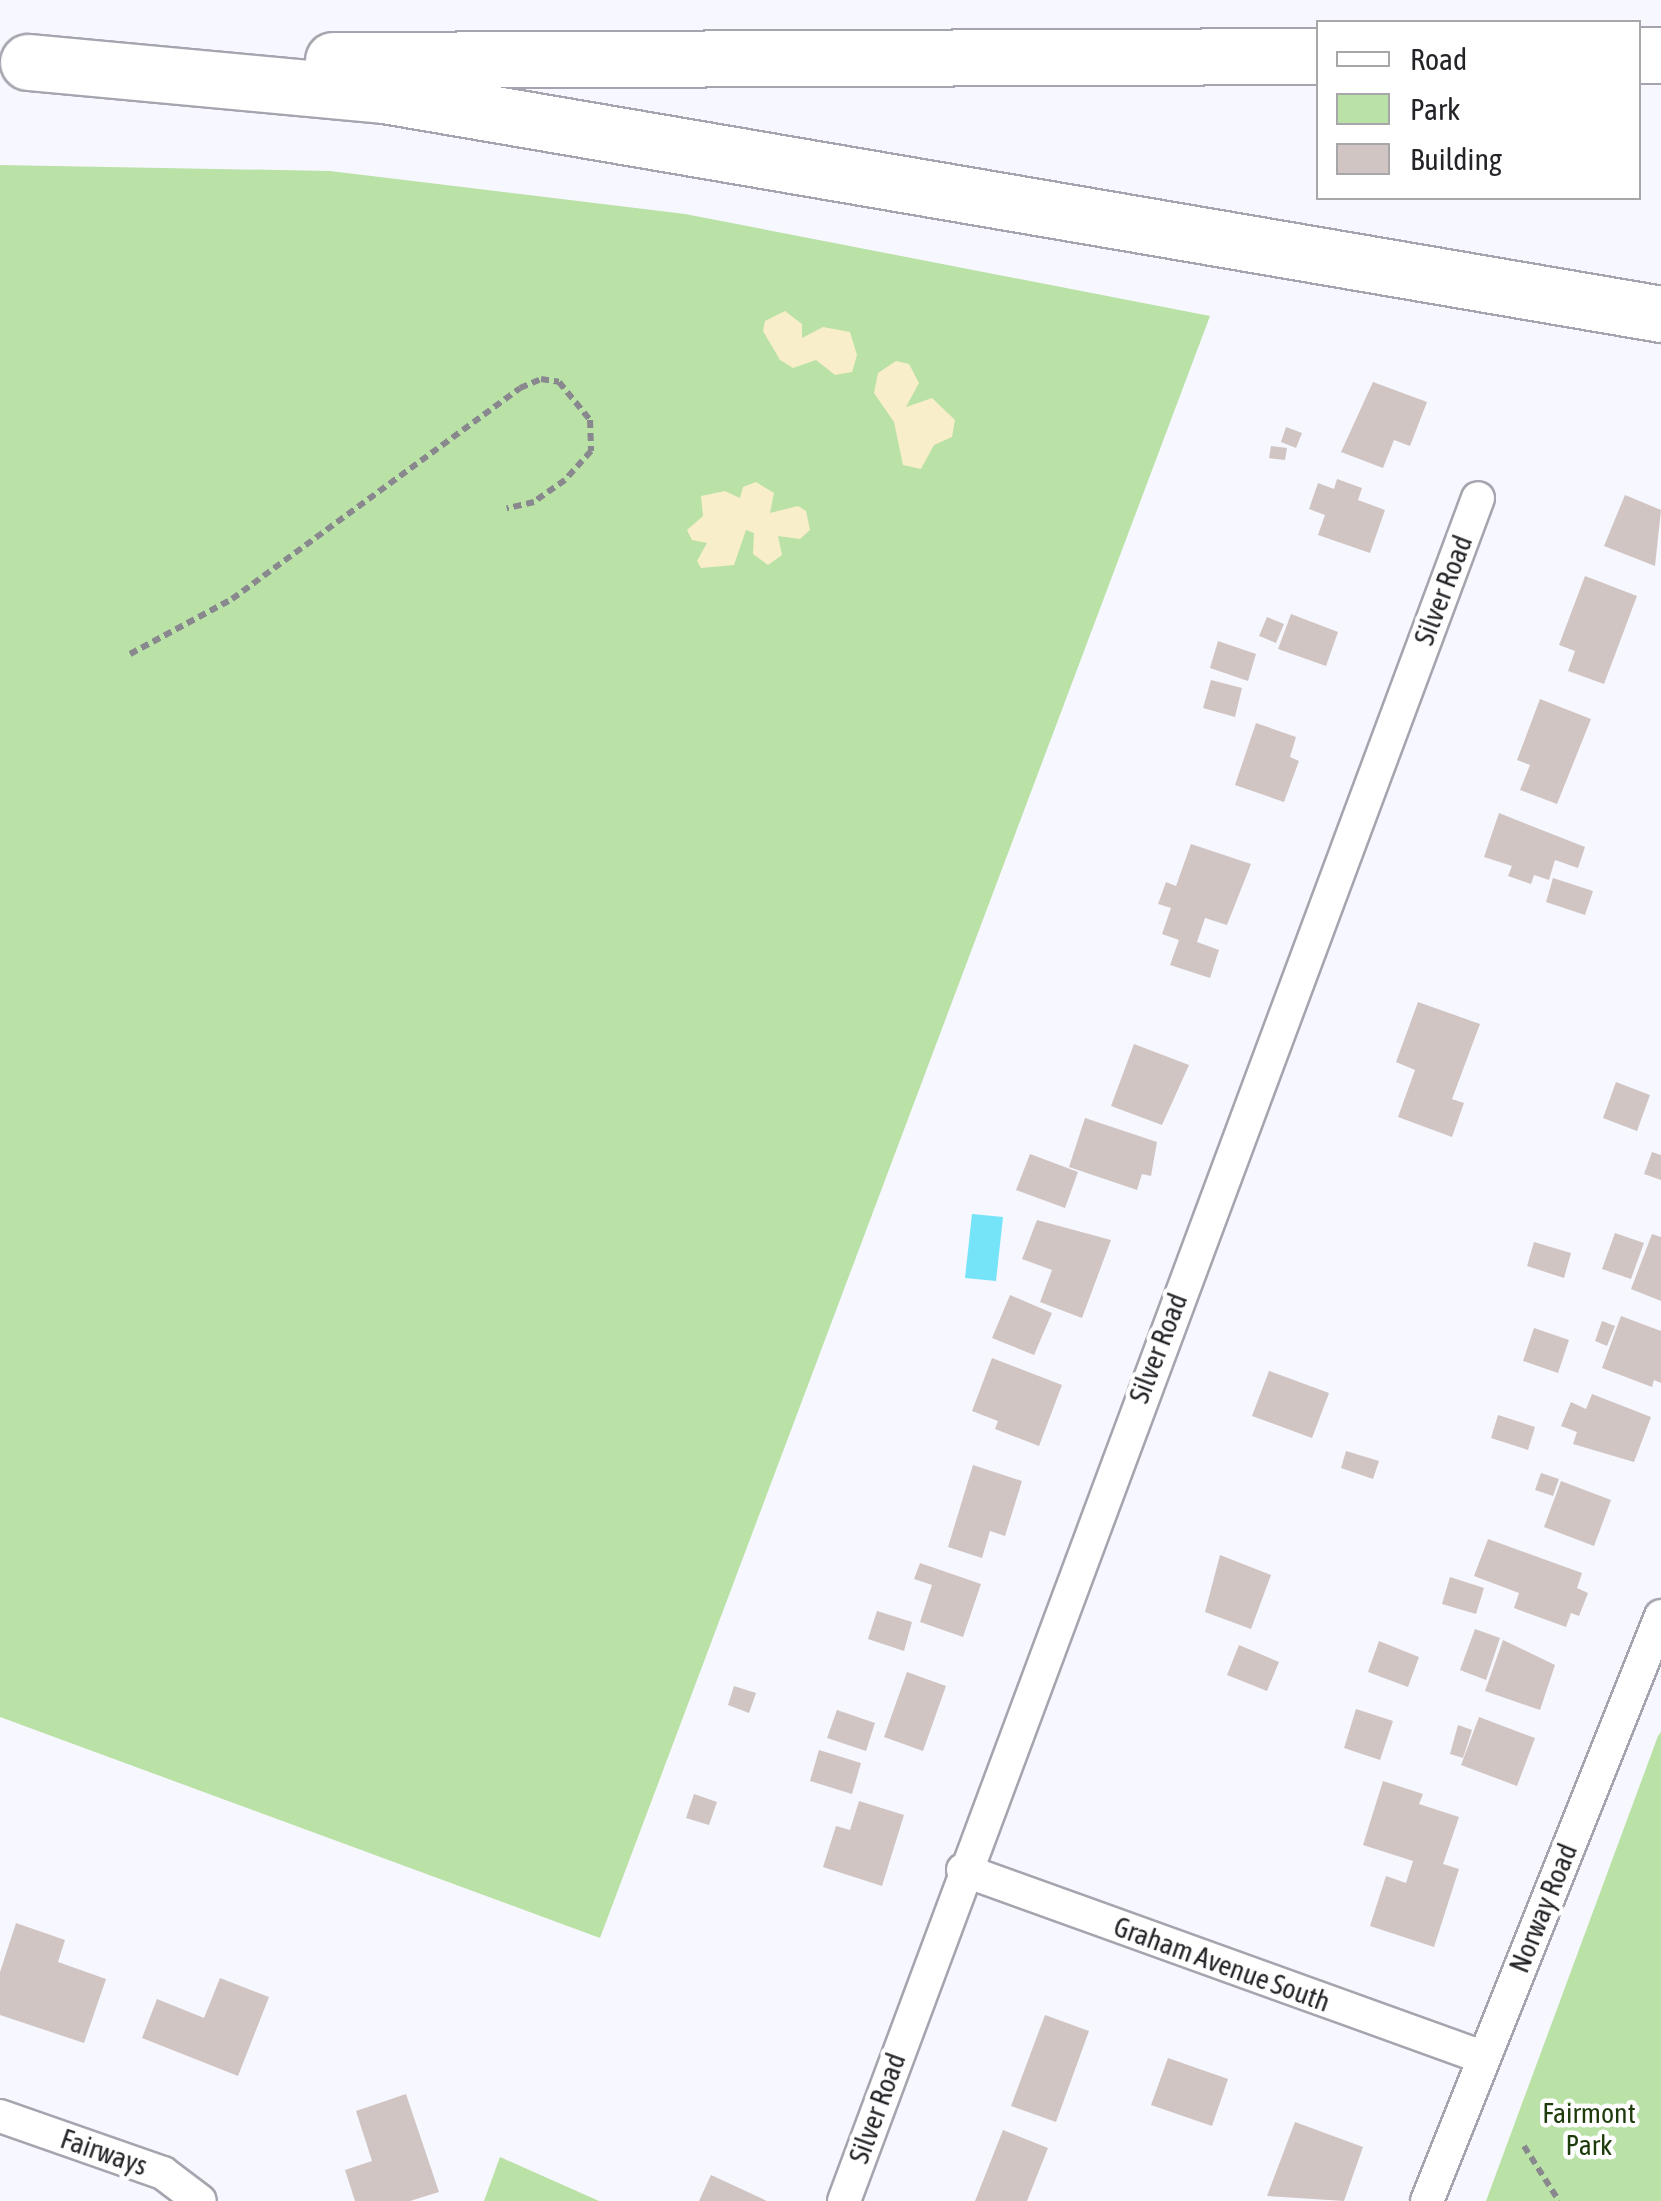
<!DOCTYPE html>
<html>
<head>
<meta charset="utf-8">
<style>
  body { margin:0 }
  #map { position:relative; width:1661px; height:2201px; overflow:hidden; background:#f7f7ff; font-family:"Asap Condensed",sans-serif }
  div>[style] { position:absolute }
  .green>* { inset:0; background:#bae1a6 }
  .sand>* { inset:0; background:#f8eec9 }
  .water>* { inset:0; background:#75e4f8 }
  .building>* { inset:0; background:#d0c5c2 }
  .path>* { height:6px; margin-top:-3px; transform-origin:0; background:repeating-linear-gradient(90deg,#88888e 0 8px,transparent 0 13px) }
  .roads { filter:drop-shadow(2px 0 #a6a5af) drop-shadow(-2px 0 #a6a5af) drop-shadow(0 2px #a6a5af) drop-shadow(0 -2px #a6a5af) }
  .street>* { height:32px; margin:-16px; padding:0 16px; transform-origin:16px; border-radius:16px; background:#fff }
  .highway>* { height:55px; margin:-27.5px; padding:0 27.5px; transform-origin:27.5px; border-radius:27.5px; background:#fff }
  span { translate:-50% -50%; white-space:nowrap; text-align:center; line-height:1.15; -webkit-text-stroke:9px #fff; paint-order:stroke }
  .street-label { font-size:28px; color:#242428 }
  .park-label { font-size:28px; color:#1e3b0b }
  .legend { position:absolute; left:1316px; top:20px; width:325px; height:180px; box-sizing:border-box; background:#fff; border:2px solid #a7a7a9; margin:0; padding:12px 18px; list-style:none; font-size:30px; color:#242428 }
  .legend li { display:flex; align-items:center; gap:20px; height:50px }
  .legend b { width:50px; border:2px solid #a7a7a9 }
</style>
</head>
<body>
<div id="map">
  <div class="green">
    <i style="clip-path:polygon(0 165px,330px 171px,685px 214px,1210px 316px,600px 1938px,0 1717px)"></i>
    <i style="clip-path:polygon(1661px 1732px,1661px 2201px,1486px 2201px,1658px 1736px)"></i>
    <i style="clip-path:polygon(500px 2157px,599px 2201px,484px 2201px)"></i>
  </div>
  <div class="sand">
    <i style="clip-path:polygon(785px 311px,802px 324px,802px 338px,823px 327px,850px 332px,857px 355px,852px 372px,835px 375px,816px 360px,793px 368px,780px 360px,763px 331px,765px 321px)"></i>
    <i style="clip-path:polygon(896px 361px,909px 364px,919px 383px,906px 407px,932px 398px,955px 420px,952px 437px,934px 445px,921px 469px,903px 465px,894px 422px,874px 393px,878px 373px)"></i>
    <i style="clip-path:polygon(756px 482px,774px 493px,770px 513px,798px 506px,806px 511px,810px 530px,800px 539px,778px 536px,782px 555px,768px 565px,753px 554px,754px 533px,746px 530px,734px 565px,701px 568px,697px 561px,707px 543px,692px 540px,687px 530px,703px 516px,701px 496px,725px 491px,740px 498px,743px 487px)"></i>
  </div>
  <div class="water">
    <i style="clip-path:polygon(972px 1214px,1003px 1217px,996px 1281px,965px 1278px)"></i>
  </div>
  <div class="building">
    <i style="clip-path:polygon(1373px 382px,1427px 402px,1410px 446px,1394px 440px,1383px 468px,1341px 452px)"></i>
    <i style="clip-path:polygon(1286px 427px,1302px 433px,1296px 448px,1281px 442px)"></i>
    <i style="clip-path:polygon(1271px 446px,1287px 448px,1285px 460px,1269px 458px)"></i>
    <i style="clip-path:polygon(1337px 479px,1362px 488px,1358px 500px,1385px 510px,1370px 553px,1318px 535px,1325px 515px,1309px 509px,1318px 483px,1334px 489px)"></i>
    <i style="clip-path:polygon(1625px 495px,1661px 510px,1655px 566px,1604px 546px)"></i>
    <i style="clip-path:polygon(1585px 576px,1637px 596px,1604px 684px,1568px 671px,1575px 651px,1559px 645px)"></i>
    <i style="clip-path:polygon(1291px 614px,1338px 632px,1326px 666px,1278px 649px)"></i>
    <i style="clip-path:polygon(1267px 617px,1284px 624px,1276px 643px,1259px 636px)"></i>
    <i style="clip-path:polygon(1218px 641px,1256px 654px,1248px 681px,1210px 668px)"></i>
    <i style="clip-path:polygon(1211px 680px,1242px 688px,1235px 717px,1203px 708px)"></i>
    <i style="clip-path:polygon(1540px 699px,1591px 719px,1557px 804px,1520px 790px,1530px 765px,1517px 760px)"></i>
    <i style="clip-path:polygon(1256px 723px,1296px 737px,1290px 757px,1299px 761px,1284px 802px,1235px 785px)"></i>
    <i style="clip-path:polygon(1499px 813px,1585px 847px,1578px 868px,1555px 860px,1549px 880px,1534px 875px,1531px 884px,1508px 876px,1512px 866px,1484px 857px)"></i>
    <i style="clip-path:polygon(1191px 844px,1251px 864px,1227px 925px,1205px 918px,1197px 942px,1219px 950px,1210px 978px,1170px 965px,1179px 940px,1162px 934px,1171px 908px,1158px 904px,1166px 882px,1176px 886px)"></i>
    <i style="clip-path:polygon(1553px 878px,1593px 891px,1585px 915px,1546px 902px)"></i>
    <i style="clip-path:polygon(1418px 1002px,1480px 1024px,1452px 1099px,1464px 1103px,1452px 1137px,1398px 1117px,1415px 1070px,1396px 1062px)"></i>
    <i style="clip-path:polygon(1134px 1044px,1189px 1065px,1162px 1125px,1111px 1106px)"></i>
    <i style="clip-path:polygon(1616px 1082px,1650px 1095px,1637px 1131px,1603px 1118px)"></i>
    <i style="clip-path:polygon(1085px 1118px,1157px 1142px,1151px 1176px,1142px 1174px,1137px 1190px,1069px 1167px)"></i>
    <i style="clip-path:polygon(1652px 1152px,1661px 1155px,1661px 1180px,1644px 1174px)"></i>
    <i style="clip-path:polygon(1030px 1154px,1078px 1172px,1065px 1208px,1016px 1190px)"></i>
    <i style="clip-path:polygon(1037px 1220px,1111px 1240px,1082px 1318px,1040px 1302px,1052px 1270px,1022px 1259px)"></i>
    <i style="clip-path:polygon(1615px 1233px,1644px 1243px,1631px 1279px,1602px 1269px)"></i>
    <i style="clip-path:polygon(1652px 1234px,1661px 1237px,1661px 1301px,1631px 1289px)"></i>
    <i style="clip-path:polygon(1534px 1242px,1571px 1253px,1564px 1278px,1527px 1266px)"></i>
    <i style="clip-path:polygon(1010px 1295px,1052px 1313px,1034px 1355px,992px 1338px)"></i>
    <i style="clip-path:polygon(1621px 1316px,1661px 1331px,1661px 1383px,1654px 1380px,1652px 1387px,1602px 1368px)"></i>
    <i style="clip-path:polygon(1602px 1321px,1615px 1326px,1607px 1346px,1595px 1341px)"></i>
    <i style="clip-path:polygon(1534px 1328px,1569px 1340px,1558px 1373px,1523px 1361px)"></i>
    <i style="clip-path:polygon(992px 1358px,1062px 1385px,1039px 1446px,995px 1429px,998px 1421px,972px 1411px)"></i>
    <i style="clip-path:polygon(1269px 1371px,1329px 1393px,1312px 1438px,1252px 1416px)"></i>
    <i style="clip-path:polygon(1592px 1394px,1651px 1417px,1634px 1462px,1573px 1444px,1577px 1432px,1561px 1426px,1571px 1402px,1586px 1409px)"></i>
    <i style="clip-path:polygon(1498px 1415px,1535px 1427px,1528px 1450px,1491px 1438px)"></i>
    <i style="clip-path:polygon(1346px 1451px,1379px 1461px,1373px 1479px,1341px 1468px)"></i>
    <i style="clip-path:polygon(973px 1465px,1022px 1481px,1005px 1536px,990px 1531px,982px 1558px,948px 1547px)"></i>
    <i style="clip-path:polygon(1541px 1473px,1559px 1479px,1553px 1496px,1535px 1490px)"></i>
    <i style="clip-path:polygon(1561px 1481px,1611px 1500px,1594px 1546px,1544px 1527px)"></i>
    <i style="clip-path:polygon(1488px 1539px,1582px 1573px,1577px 1588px,1588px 1593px,1579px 1616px,1571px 1613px,1566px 1627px,1514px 1608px,1519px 1593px,1474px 1576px)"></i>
    <i style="clip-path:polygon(1220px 1555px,1271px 1575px,1251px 1629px,1205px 1612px)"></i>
    <i style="clip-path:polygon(920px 1563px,981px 1584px,963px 1637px,920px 1622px,932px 1585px,914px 1579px)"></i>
    <i style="clip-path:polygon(1450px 1577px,1484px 1588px,1476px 1614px,1442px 1604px)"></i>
    <i style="clip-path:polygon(877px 1611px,912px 1622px,904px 1651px,868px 1639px)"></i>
    <i style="clip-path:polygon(1475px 1629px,1500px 1638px,1486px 1680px,1460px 1670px)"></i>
    <i style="clip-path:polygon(1503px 1640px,1555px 1665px,1540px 1710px,1485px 1691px)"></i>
    <i style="clip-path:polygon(1379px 1641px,1419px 1657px,1408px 1687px,1368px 1672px)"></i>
    <i style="clip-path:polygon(1239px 1645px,1279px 1662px,1267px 1691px,1227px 1675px)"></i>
    <i style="clip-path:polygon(907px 1672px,946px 1686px,923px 1751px,884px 1737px)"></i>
    <i style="clip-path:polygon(734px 1686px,756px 1693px,749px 1713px,728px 1705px)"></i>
    <i style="clip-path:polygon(1356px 1709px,1393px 1721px,1380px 1760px,1344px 1748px)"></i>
    <i style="clip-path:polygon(837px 1710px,875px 1723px,866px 1751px,827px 1738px)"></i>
    <i style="clip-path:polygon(1479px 1717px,1535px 1738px,1517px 1786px,1461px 1765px)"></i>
    <i style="clip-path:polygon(1458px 1725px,1472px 1730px,1463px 1758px,1450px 1754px)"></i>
    <i style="clip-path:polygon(819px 1750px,861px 1763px,852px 1794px,810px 1781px)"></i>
    <i style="clip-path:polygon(1383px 1781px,1423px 1794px,1419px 1804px,1459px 1817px,1443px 1864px,1459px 1869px,1434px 1947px,1370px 1926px,1386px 1876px,1406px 1883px,1413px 1861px,1363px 1845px)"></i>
    <i style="clip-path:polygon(694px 1794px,717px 1802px,709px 1825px,686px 1818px)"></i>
    <i style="clip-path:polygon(859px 1801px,904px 1815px,882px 1886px,823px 1867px,836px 1826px,850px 1830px)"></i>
    <i style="clip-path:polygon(16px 1923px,65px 1940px,58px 1962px,106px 1979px,84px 2043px,0 2015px,0 1972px)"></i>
    <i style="clip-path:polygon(220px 1978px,269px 1997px,238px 2076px,142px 2038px,157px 1999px,204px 2018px)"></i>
    <i style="clip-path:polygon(1045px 2015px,1089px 2031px,1056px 2122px,1011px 2106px)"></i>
    <i style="clip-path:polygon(1168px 2058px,1228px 2079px,1212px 2126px,1151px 2105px)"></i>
    <i style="clip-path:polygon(406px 2094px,439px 2192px,410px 2201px,355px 2201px,345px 2170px,372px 2161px,356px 2111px)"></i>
    <i style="clip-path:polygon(1295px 2122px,1363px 2147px,1344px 2201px,1267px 2196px)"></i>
    <i style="clip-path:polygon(1003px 2130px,1048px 2148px,1027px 2201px,975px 2201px)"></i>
    <i style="clip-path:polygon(711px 2175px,767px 2201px,699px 2201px)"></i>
  </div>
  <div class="path">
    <i style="left:130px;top:654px;width:116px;rotate:-28.3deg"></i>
    <i style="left:232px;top:599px;width:357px;rotate:-36.2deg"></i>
    <i style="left:520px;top:388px;width:23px;rotate:-23deg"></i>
    <i style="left:541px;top:379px;width:18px;rotate:9deg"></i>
    <i style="left:559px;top:382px;width:49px;rotate:50.8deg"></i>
    <i style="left:590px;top:420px;width:31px;rotate:88deg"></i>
    <i style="left:591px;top:451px;width:39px;rotate:132deg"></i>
    <i style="left:565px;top:480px;width:38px;rotate:145deg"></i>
    <i style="left:534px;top:502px;width:28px;rotate:167deg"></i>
    <i style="left:1524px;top:2146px;width:65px;rotate:57.5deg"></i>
  </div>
  <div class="roads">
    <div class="street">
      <i style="left:963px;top:1870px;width:552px;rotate:19.81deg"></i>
      <i style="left:0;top:2116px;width:173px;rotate:19.3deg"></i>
      <i style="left:163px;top:2173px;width:46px;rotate:37.1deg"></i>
      <i style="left:844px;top:2201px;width:1817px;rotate:-69.58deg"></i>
      <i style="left:1427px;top:2201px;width:630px;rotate:-68.2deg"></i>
    </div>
    <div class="highway">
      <i style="left:1638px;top:55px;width:23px"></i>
      <i style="left:333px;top:60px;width:985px;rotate:-0.23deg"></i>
      <i style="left:28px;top:62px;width:358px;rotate:5.3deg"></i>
      <i style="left:384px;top:95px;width:1296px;rotate:9.73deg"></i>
    </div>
  </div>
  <div class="street-label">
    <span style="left:1443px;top:590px;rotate:-69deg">Silver Road</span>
    <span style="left:1158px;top:1348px;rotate:-69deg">Silver Road</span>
    <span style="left:1543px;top:1908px;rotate:-68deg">Norway Road</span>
    <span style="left:1222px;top:1964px;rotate:20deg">Graham Avenue South</span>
    <span style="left:877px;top:2108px;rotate:-70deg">Silver Road</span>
    <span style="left:104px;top:2152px;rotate:19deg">Fairways</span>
  </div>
  <div class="park-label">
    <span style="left:1589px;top:2129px">Fairmont<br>Park</span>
  </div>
  <ul class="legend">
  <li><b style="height:12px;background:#fff"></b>Road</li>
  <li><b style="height:28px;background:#bae1a6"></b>Park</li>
  <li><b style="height:28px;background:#d0c5c2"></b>Building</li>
  </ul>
</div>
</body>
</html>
